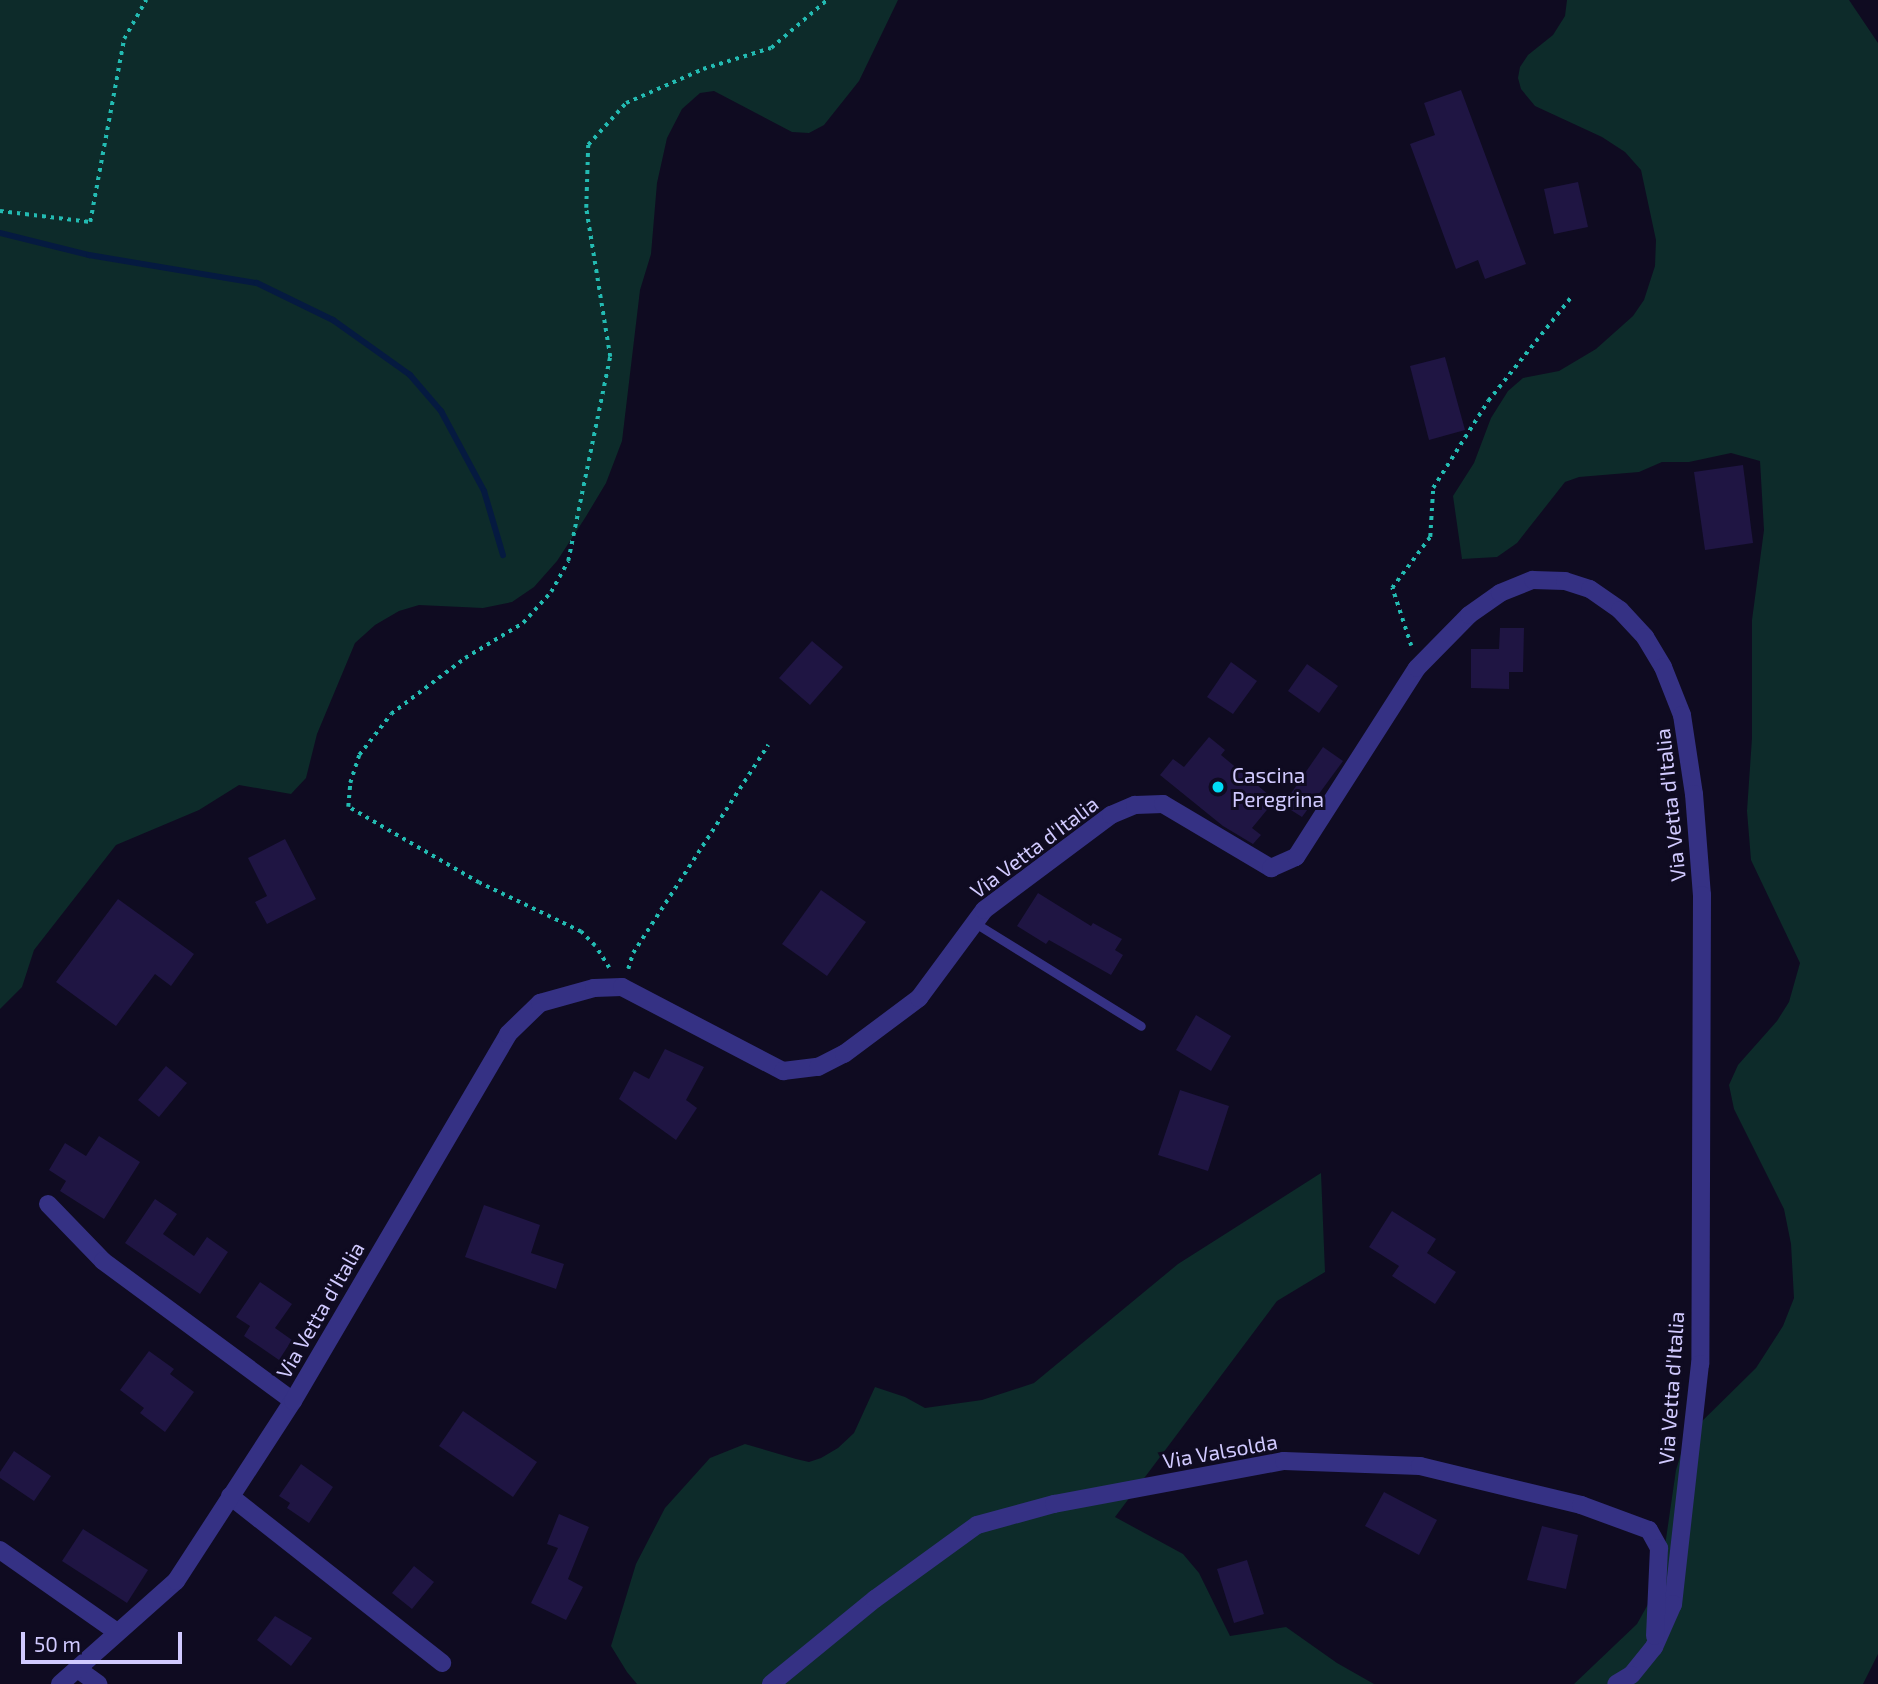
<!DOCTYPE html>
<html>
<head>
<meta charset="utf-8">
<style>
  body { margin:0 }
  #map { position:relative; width:1878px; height:1684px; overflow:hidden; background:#0f0b21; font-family:"Exo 2",sans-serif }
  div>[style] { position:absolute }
  .green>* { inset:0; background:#0d2b2a }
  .stream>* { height:6px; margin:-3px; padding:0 3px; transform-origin:3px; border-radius:3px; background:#051a40 }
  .building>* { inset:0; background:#1f1543 }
  .path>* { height:3.5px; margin-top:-1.75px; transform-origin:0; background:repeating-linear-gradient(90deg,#23bbb2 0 3.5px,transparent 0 8.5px) }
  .service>* { height:9px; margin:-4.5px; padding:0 4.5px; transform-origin:4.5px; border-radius:4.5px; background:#353184 }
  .minor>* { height:18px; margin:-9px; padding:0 9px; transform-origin:9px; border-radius:9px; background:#353184 }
  .dots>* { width:19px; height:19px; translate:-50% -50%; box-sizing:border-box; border:4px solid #0f0b21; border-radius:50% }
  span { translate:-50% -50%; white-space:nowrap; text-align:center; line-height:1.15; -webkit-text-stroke:6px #0f0b21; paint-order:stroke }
  .poi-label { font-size:21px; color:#d1caff }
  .left { translate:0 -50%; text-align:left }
  .street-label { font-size:21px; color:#d1caff }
  .scale { position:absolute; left:21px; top:1632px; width:161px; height:32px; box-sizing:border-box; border:4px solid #d1caff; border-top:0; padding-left:9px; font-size:21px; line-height:24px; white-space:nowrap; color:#d1caff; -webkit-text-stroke:5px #0f0b21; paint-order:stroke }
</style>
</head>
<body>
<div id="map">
  <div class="green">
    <i style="clip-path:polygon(0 0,898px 0,859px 81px,824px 125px,809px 133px,792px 132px,714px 91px,700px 93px,682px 109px,667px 138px,657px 183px,651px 254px,640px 290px,622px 441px,606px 483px,585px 518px,557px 561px,534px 587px,512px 602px,483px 608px,419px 605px,399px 611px,375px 625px,355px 643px,317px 734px,306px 778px,291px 794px,239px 785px,199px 810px,116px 845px,34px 950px,22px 987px,0 1009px)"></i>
    <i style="clip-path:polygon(1567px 0,1849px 0,1878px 43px,1878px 1654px,1863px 1684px,1574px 1684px,1637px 1624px,1652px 1597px,1666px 1539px,1676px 1470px,1684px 1444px,1691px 1432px,1756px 1368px,1783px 1326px,1794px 1298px,1791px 1244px,1784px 1209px,1734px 1109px,1729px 1085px,1738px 1065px,1777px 1021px,1789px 1002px,1800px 963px,1751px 860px,1747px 811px,1752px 738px,1752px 620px,1764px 530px,1760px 461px,1731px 453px,1689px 462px,1662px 462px,1639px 472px,1579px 477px,1565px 482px,1517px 543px,1497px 557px,1462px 559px,1453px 496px,1474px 463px,1491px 418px,1508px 391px,1523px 378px,1559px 371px,1596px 349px,1633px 316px,1644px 300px,1655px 266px,1656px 240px,1641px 170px,1625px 152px,1602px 137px,1535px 106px,1521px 89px,1518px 78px,1520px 67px,1528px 55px,1553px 35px,1565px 16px)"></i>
    <i style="clip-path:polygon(1321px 1173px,1325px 1272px,1277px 1301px,1115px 1517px,1183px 1554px,1199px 1573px,1230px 1636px,1286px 1627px,1337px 1663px,1374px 1684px,637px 1684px,627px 1672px,611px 1646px,636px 1564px,665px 1508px,710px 1458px,745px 1444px,796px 1459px,809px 1462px,821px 1458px,838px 1448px,854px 1433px,875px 1387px,905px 1397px,925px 1408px,982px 1400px,1034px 1383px,1178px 1264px)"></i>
  </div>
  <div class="stream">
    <i style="left:0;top:233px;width:92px;rotate:13.9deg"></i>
    <i style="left:89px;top:255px;width:170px;rotate:9.5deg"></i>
    <i style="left:257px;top:283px;width:85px;rotate:26deg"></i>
    <i style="left:333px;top:320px;width:95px;rotate:35.5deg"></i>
    <i style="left:410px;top:375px;width:48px;rotate:49.3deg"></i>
    <i style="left:441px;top:411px;width:91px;rotate:61.7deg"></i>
    <i style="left:484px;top:491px;width:67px;rotate:73.5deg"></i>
  </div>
  <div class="building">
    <i style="clip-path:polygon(1461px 90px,1526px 264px,1485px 279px,1478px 260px,1456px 269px,1410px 144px,1435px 135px,1424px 103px)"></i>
    <i style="clip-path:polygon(1578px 182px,1588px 227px,1554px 234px,1544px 189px)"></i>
    <i style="clip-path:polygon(1445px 357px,1465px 430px,1429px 440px,1410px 366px)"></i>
    <i style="clip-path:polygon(1743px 465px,1753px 543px,1705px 550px,1694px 472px)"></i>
    <i style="clip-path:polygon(1500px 628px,1524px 628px,1523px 672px,1509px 672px,1509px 689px,1471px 688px,1471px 649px,1499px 649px)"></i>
    <i style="clip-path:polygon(812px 641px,843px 667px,810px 705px,779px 678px)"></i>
    <i style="clip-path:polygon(1231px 662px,1257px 681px,1233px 714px,1207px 697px)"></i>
    <i style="clip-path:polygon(1307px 664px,1338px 686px,1319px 713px,1288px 691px)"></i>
    <i style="clip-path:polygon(1209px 737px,1225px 750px,1221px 755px,1275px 800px,1252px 828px,1261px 835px,1253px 844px,1223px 826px,1160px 775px,1173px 759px,1184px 767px)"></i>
    <i style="clip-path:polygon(1323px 747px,1343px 761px,1302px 817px,1283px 805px)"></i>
    <i style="clip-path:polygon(285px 839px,316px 899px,267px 924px,255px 902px,267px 896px,248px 858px)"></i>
    <i style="clip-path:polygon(821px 890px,866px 922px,827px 976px,782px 944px)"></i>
    <i style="clip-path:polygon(1038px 893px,1091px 926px,1093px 923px,1122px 939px,1115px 950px,1123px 955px,1111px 975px,1049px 940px,1046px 944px,1017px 926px)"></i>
    <i style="clip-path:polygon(118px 899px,194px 954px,171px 986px,155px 974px,116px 1026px,56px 982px)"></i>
    <i style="clip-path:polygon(1196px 1015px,1231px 1036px,1211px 1071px,1176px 1050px)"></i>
    <i style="clip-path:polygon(665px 1049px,704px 1067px,686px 1100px,697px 1108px,676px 1140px,619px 1099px,634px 1071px,649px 1079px)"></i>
    <i style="clip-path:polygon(166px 1066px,187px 1083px,159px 1117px,138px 1100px)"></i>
    <i style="clip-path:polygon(1180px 1090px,1229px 1106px,1208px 1171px,1158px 1155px)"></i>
    <i style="clip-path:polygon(99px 1136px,140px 1162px,104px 1219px,60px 1191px,66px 1181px,49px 1170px,65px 1143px,86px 1156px)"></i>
    <i style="clip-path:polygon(155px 1199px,177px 1214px,163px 1234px,194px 1256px,207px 1237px,228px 1252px,200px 1294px,125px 1243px)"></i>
    <i style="clip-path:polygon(484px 1205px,540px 1225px,531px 1253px,564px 1264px,556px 1289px,465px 1257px)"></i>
    <i style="clip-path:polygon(1392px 1211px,1436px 1239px,1427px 1253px,1456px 1272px,1435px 1304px,1392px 1276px,1399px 1266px,1369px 1247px)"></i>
    <i style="clip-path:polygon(260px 1282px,292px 1304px,275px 1328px,292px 1340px,279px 1360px,244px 1336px,250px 1326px,236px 1317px)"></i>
    <i style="clip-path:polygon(149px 1351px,174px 1369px,170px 1374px,194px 1392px,165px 1432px,140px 1413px,144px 1408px,120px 1390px)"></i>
    <i style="clip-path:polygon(463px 1411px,537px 1462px,513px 1497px,439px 1446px)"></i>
    <i style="clip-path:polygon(14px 1451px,51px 1476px,34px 1501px,0 1478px,0 1472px)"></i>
    <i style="clip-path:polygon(301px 1464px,333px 1487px,309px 1523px,287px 1508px,290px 1503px,279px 1496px)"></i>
    <i style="clip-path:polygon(1384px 1492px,1437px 1520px,1419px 1555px,1365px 1526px)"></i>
    <i style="clip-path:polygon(559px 1514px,589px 1527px,568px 1579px,583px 1587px,566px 1620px,531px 1603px,558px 1548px,547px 1544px)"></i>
    <i style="clip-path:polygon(1542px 1526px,1578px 1535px,1566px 1589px,1527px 1580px)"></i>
    <i style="clip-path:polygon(83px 1529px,148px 1570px,127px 1603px,62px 1561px)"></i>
    <i style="clip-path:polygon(1247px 1560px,1264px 1614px,1234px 1623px,1217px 1569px)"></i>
    <i style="clip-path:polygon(414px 1566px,434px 1582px,412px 1609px,392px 1593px)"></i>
    <i style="clip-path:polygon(275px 1616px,312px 1638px,291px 1666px,257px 1640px)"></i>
  </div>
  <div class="path">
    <i style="left:0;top:211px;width:91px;rotate:7deg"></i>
    <i style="left:90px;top:222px;width:186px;rotate:-79.5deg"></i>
    <i style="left:124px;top:39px;width:45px;rotate:-60.6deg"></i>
    <i style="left:1411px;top:646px;width:61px;rotate:-108.1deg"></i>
    <i style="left:1392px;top:588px;width:64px;rotate:-53.3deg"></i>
    <i style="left:1430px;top:537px;width:49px;rotate:-86.5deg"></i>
    <i style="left:1433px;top:488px;width:103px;rotate:-57.7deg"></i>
    <i style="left:1488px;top:401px;width:134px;rotate:-51.3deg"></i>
    <i style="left:609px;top:968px;width:26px;rotate:-122deg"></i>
    <i style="left:595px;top:946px;width:20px;rotate:-135deg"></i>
    <i style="left:581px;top:932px;width:113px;rotate:-154.3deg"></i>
    <i style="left:479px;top:883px;width:151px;rotate:-149.9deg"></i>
    <i style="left:348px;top:807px;width:24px;rotate:-85deg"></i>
    <i style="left:350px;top:783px;width:29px;rotate:-72deg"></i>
    <i style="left:359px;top:755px;width:52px;rotate:-52deg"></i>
    <i style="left:391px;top:714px;width:93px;rotate:-37.1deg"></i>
    <i style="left:465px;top:658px;width:68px;rotate:-31.1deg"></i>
    <i style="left:523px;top:623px;width:42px;rotate:-47.9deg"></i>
    <i style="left:551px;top:592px;width:35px;rotate:-61deg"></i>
    <i style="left:568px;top:561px;width:208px;rotate:-78.4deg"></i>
    <i style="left:610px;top:357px;width:151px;rotate:-99.2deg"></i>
    <i style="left:586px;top:208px;width:63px;rotate:-88.2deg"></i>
    <i style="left:588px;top:145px;width:57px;rotate:-47.9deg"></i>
    <i style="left:626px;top:103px;width:84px;rotate:-23.8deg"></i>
    <i style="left:703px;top:69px;width:71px;rotate:-17.2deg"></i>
    <i style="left:771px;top:48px;width:74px;rotate:-40.6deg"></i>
    <i style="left:628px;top:969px;width:17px;rotate:-73deg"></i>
    <i style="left:633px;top:953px;width:248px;rotate:-57deg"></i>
  </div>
  <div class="service">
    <i style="left:975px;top:923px;width:195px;rotate:31.8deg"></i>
  </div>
  <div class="minor">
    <i style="left:48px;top:1204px;width:79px;rotate:46deg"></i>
    <i style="left:103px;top:1261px;width:236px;rotate:36.4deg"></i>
    <i style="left:230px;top:1496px;width:270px;rotate:38.2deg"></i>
    <i style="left:0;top:1550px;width:143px;rotate:35deg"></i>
    <i style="left:79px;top:1670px;width:24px;rotate:36deg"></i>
    <i style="left:60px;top:1684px;width:155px;rotate:-41.6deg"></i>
    <i style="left:176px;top:1581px;width:215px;rotate:-57deg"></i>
    <i style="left:293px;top:1401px;width:425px;rotate:-59.6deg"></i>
    <i style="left:508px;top:1034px;width:45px;rotate:-44.1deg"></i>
    <i style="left:540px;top:1003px;width:56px;rotate:-15.5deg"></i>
    <i style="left:594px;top:988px;width:28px;rotate:-2deg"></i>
    <i style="left:622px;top:987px;width:182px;rotate:27.6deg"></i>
    <i style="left:783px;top:1071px;width:35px;rotate:-7deg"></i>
    <i style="left:818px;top:1067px;width:29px;rotate:-27deg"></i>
    <i style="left:844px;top:1054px;width:94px;rotate:-36.7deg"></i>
    <i style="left:919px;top:998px;width:109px;rotate:-53.5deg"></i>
    <i style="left:984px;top:910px;width:159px;rotate:-36.8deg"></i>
    <i style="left:1111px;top:815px;width:26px;rotate:-23deg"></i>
    <i style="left:1135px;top:805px;width:28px;rotate:-2deg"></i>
    <i style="left:1163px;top:804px;width:126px;rotate:30.7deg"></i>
    <i style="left:1271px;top:868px;width:27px;rotate:-24deg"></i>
    <i style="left:1296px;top:857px;width:224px;rotate:-57.4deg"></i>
    <i style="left:1417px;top:668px;width:74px;rotate:-45.5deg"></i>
    <i style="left:1469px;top:615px;width:38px;rotate:-35deg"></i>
    <i style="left:1500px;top:593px;width:35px;rotate:-22deg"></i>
    <i style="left:1533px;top:580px;width:32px;rotate:2deg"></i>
    <i style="left:1565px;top:581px;width:26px;rotate:18deg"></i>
    <i style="left:1590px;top:589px;width:37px;rotate:35deg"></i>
    <i style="left:1620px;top:610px;width:37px;rotate:47deg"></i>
    <i style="left:1645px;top:637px;width:35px;rotate:59deg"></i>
    <i style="left:1663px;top:667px;width:52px;rotate:68.4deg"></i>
    <i style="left:1682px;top:715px;width:80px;rotate:81.4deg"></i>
    <i style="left:1694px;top:794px;width:101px;rotate:85.5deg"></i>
    <i style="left:1702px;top:895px;width:469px;rotate:90.2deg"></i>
    <i style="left:1700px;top:1364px;width:242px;rotate:96.4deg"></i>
    <i style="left:1673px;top:1604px;width:47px;rotate:113.8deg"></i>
    <i style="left:1654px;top:1647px;width:36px;rotate:129deg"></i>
    <i style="left:1631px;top:1675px;width:17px;rotate:149deg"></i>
    <i style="left:771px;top:1684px;width:134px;rotate:-39.3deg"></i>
    <i style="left:875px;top:1599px;width:126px;rotate:-36deg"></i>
    <i style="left:977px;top:1525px;width:80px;rotate:-15.3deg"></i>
    <i style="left:1054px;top:1504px;width:234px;rotate:-10.6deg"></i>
    <i style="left:1284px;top:1461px;width:136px;rotate:2.1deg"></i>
    <i style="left:1420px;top:1466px;width:166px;rotate:13.6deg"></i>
    <i style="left:1581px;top:1505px;width:72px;rotate:20.2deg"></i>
    <i style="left:1649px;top:1530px;width:21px;rotate:61deg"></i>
    <i style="left:1659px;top:1548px;width:88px;rotate:92.6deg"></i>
  </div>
  <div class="dots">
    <i style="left:1218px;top:787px;background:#00dcf5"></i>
  </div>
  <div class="poi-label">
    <span class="left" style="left:1232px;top:787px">Cascina<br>Peregrina</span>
  </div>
  <div class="street-label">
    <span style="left:1670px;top:805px;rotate:-96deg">Via Vetta d'Italia</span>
    <span style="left:1034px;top:847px;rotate:-37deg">Via Vetta d'Italia</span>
    <span style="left:320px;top:1310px;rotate:-60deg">Via Vetta d'Italia</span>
    <span style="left:1671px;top:1388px;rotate:-86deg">Via Vetta d'Italia</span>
    <span style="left:1220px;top:1451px;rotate:-10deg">Via Valsolda</span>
  </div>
  <div class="scale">50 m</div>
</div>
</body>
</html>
